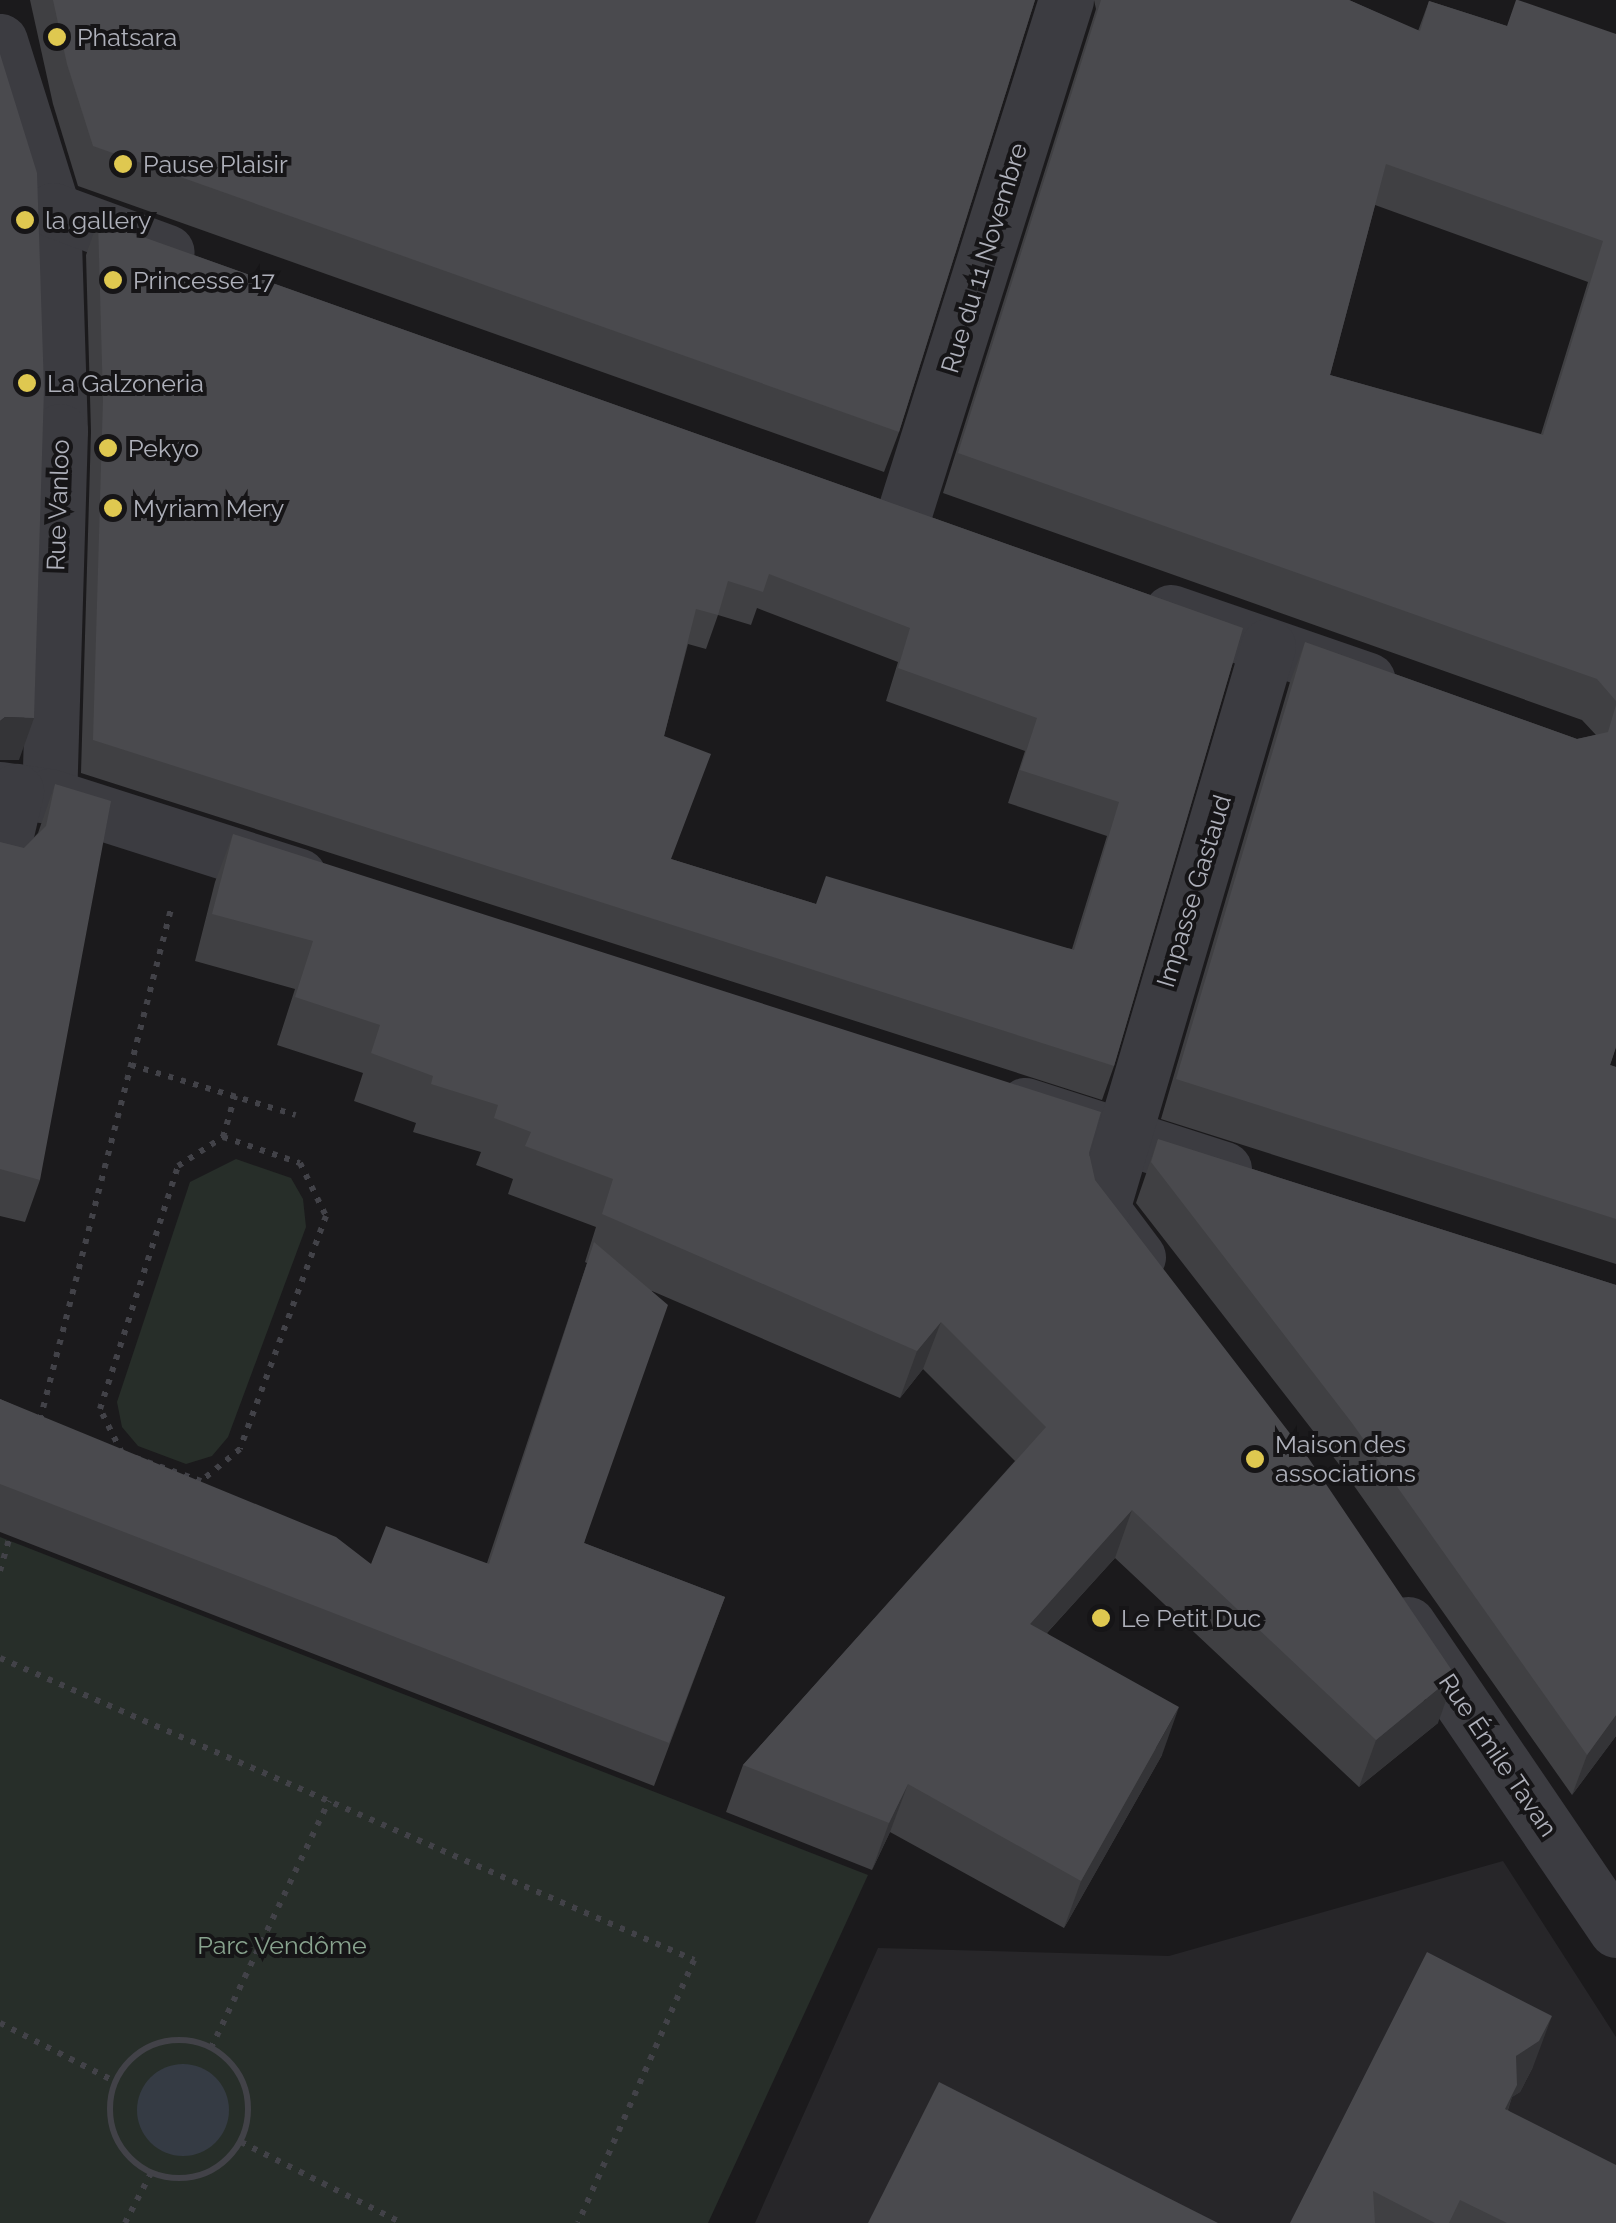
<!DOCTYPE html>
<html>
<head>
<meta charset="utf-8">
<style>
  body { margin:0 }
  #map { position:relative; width:1616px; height:2223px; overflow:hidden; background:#1b1a1c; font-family:Raleway,sans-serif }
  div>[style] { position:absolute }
  .built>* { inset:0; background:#272629 }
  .green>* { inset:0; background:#272e29 }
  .water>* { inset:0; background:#353b44 }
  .round { border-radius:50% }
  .path>* { height:6px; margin-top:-3px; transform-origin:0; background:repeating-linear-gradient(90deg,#424248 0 5px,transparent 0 13px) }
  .path>.ring { margin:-3px; padding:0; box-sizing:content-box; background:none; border:6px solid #424248; border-radius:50% }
  .street>* { height:55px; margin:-27.5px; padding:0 27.5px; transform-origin:27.5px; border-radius:27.5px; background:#3c3c41 }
  .wall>* { inset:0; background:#404043 }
  .shaded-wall>* { inset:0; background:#343437 }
  .building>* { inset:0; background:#4a4a4e }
  .dots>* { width:28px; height:28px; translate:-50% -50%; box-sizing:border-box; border:5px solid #161517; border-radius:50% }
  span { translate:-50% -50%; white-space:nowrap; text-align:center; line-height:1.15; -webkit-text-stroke:8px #161517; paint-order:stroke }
  .poi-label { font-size:25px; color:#aeb0ba }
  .left { translate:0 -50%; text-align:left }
  .street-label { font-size:25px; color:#aeb0ba }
  .park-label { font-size:25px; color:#88a38e }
</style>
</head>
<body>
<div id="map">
  <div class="built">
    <i style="clip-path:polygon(1503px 1861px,1616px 2037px,1616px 2223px,755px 2223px,878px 1948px,1169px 1956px)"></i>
  </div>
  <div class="green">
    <i style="clip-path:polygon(236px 1159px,291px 1178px,303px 1199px,306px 1227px,228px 1437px,212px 1456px,186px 1464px,138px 1446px,122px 1427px,117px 1402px,190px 1182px)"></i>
    <i style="clip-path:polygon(0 1537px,868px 1875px,708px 2223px,0 2223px)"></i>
  </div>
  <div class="water">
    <i class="round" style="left:137px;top:2064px;width:92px;height:92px"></i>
  </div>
  <div class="path">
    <i style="left:131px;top:1065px;width:172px;rotate:16.9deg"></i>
    <i style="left:223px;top:1137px;width:81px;rotate:18.7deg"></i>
    <i style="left:300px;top:1163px;width:59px;rotate:63.9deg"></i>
    <i style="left:326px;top:1216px;width:248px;rotate:110.3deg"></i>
    <i style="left:240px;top:1449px;width:50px;rotate:140.6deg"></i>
    <i style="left:201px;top:1481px;width:84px;rotate:-160.5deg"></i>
    <i style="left:122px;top:1453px;width:49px;rotate:-116.6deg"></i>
    <i style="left:100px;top:1409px;width:255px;rotate:-72.2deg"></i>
    <i style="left:178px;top:1166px;width:54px;rotate:-32.8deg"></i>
    <i style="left:223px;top:1137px;width:43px;rotate:-73.7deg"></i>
    <i style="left:40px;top:1420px;width:528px;rotate:-75.62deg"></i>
    <i style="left:0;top:1571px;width:44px;rotate:-74.1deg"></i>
    <i style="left:0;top:1658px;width:757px;rotate:23.52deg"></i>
    <i style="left:694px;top:1960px;width:287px;rotate:113.8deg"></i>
    <i style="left:0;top:2023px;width:130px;rotate:27deg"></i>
    <i class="ring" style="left:110px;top:2040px;width:132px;height:132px"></i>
    <i style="left:211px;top:2048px;width:274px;rotate:-64.5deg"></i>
    <i style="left:241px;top:2142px;width:180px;rotate:26.7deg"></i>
    <i style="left:125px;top:2223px;width:56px;rotate:-62.5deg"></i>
  </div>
  <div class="street">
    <i style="left:0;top:41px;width:177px;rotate:72.6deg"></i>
    <i style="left:53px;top:210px;width:221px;rotate:88.2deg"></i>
    <i style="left:60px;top:431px;width:365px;rotate:91.7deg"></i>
    <i style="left:53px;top:210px;width:121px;rotate:20.2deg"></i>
    <i style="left:903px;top:517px;width:542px;rotate:-72.5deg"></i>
    <i style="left:1171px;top:612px;width:208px;rotate:19deg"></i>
    <i style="left:0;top:789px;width:49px;rotate:8.1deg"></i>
    <i style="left:49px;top:796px;width:262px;rotate:17.7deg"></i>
    <i style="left:0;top:860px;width:71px;rotate:-76.9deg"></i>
    <i style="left:1025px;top:1105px;width:209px;rotate:17.8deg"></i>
    <i style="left:1138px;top:1257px;width:60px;rotate:-126.9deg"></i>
    <i style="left:1102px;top:1209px;width:587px;rotate:-73.57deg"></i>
    <i style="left:1408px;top:1624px;width:370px;rotate:55.8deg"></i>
  </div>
  <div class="wall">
    <i style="clip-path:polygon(30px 0,1035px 0,899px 432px,884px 472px,78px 186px,53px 104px)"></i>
    <i style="clip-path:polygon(evenodd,1094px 0,1349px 0,1418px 31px,1429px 1px,1507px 26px,1616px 34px,1616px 1047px,1610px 1065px,1616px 1067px,1616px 1264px,1161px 1119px,1290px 682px,1305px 642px,1577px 739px,1596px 735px,1582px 720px,943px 493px,1096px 9px,1094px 0,1375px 205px,1588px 282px,1541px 434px,1330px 375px,1375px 205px)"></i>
    <i style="clip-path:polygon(evenodd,98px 221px,1243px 628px,1114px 1066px,1102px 1100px,81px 773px,91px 432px,86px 255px,98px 221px,757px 608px,898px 662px,886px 701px,1025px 751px,1008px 803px,1107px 836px,1072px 949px,816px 904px,671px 859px,664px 736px,688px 644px,706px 649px,718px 615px,751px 625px,757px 608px)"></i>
    <i style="clip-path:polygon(55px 784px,40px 1180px,25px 1222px,0 1216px,0 842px,24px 848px,38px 833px)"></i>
    <i style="clip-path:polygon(233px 834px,1089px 1153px,1095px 1180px,1438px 1723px,1359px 1787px,1115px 1558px,1047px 1633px,1162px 1755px,1064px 1928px,890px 1832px,872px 1870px,726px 1812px,743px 1765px,1015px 1461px,923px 1369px,900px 1398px,652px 1291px,584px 1543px,725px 1597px,654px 1786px,0 1532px,0 1399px,371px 1564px,487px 1563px,587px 1263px,585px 1262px,596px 1227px,508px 1194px,513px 1179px,476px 1165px,481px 1152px,413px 1132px,416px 1123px,354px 1101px,363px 1073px,277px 1045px,295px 989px,195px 961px,215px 882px)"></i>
    <i style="clip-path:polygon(1158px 1139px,1616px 1285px,1616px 1736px,1572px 1795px,1338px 1463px,1136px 1203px)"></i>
    <i style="clip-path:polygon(1533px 2067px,1520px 2092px,1512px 2097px,1508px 2110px,1616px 2223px,1290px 2223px)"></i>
  </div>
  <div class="shaded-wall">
    <i style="clip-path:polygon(5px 717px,34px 718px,19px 760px,0 760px,0 721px)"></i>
    <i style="clip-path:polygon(941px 1322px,923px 1369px,900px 1398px,917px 1351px)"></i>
    <i style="clip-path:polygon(1132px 1510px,1115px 1558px,1012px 1671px,1030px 1624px)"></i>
    <i style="clip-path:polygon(1455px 1675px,1438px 1723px,1359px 1787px,1376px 1740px)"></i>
    <i style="clip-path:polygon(1179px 1707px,1162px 1755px,1064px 1928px,1081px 1881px)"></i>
    <i style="clip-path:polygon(1616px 1715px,1616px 1736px,1572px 1795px,1587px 1755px)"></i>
    <i style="clip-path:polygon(908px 1784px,890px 1832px,872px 1870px,889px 1823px)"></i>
    <i style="clip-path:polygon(1552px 2016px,1533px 2067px,1520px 2092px,1512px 2097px,1498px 2137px,1516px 2056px)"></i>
  </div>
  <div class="building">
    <i style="clip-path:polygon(53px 0,1035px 0,899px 432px,93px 146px,67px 64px)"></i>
    <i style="clip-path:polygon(evenodd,1101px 0,1349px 0,1420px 31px,1429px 1px,1507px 26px,1516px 0,1518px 0,1616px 34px,1616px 701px,1597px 679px,958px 453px,1101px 0,1386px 164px,1603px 241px,1543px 435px,1330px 375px,1386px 164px)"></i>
    <i style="clip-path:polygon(0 54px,37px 173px,44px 389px,34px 718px,5px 717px,0 721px)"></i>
    <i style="clip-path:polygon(evenodd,98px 221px,1243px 628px,1114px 1066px,93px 740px,103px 399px,98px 221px,769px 574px,910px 628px,898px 668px,1037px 718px,1020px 770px,1119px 802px,1074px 950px,826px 876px,816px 904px,671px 859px,711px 754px,664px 736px,696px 609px,718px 615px,728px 581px,763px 592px,769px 574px)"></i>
    <i style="clip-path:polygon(1305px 642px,1577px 739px,1608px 732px,1616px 705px,1616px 1047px,1610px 1065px,1616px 1067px,1616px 1219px,1176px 1079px)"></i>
    <i style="clip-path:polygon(55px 784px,111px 801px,40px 1180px,0 1169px,0 842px,24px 848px,46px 826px)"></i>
    <i style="clip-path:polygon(233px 834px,1101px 1112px,1089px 1153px,1095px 1180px,1305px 1453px,1455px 1675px,1376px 1740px,1132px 1510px,1030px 1624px,1179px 1707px,1081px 1881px,908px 1784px,889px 1823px,743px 1765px,1046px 1427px,941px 1322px,917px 1351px,602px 1214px,613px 1179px,525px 1146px,531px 1132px,494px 1118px,498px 1105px,431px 1084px,433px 1076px,371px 1053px,380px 1025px,295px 997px,313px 941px,212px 914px)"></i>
    <i style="clip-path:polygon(1158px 1139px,1616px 1285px,1616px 1715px,1587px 1755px,1352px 1423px,1151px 1162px)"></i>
    <i style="clip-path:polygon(594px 1242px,668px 1305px,584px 1543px,725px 1597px,669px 1743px,0 1484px,0 1399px,336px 1537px,371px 1564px,386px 1526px,489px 1564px)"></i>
    <i style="clip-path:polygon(1427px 1952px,1552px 2016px,1539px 2041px,1516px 2056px,1517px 2085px,1505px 2109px,1616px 2165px,1616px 2223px,1507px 2223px,1460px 2200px,1449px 2223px,1435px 2223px,1373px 2191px,1375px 2223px,1290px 2223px)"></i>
    <i style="clip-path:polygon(939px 2082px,1218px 2223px,868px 2223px)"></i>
  </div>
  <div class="dots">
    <i style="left:57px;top:37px;background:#dfc850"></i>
    <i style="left:123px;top:164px;background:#dfc850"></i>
    <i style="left:25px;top:220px;background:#dfc850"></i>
    <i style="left:113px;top:280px;background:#dfc850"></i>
    <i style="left:27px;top:383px;background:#dfc850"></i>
    <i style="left:108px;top:448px;background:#dfc850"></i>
    <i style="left:113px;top:508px;background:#dfc850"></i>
    <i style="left:1255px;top:1459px;background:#dfc850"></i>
    <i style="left:1101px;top:1618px;background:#dfc850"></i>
  </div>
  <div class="poi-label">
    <span class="left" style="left:77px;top:37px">Phatsara</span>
    <span class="left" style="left:143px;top:164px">Pause Plaisir</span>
    <span class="left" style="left:45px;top:220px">la gallery</span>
    <span class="left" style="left:133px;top:280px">Princesse 17</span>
    <span class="left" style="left:47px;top:383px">La Galzoneria</span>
    <span class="left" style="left:128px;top:448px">Pekyo</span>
    <span class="left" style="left:133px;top:508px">Myriam Mery</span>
    <span class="left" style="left:1275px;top:1459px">Maison des<br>associations</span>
    <span class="left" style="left:1121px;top:1618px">Le Petit Duc</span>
  </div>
  <div class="street-label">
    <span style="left:984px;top:258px;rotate:-73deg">Rue du 11 Novembre</span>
    <span style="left:58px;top:505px;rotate:-88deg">Rue Vanloo</span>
    <span style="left:1194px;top:891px;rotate:-73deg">Impasse Gastaud</span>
    <span style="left:1498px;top:1755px;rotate:56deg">Rue Émile Tavan</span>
  </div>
  <div class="park-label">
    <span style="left:282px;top:1945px">Parc Vendôme</span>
  </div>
</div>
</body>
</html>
